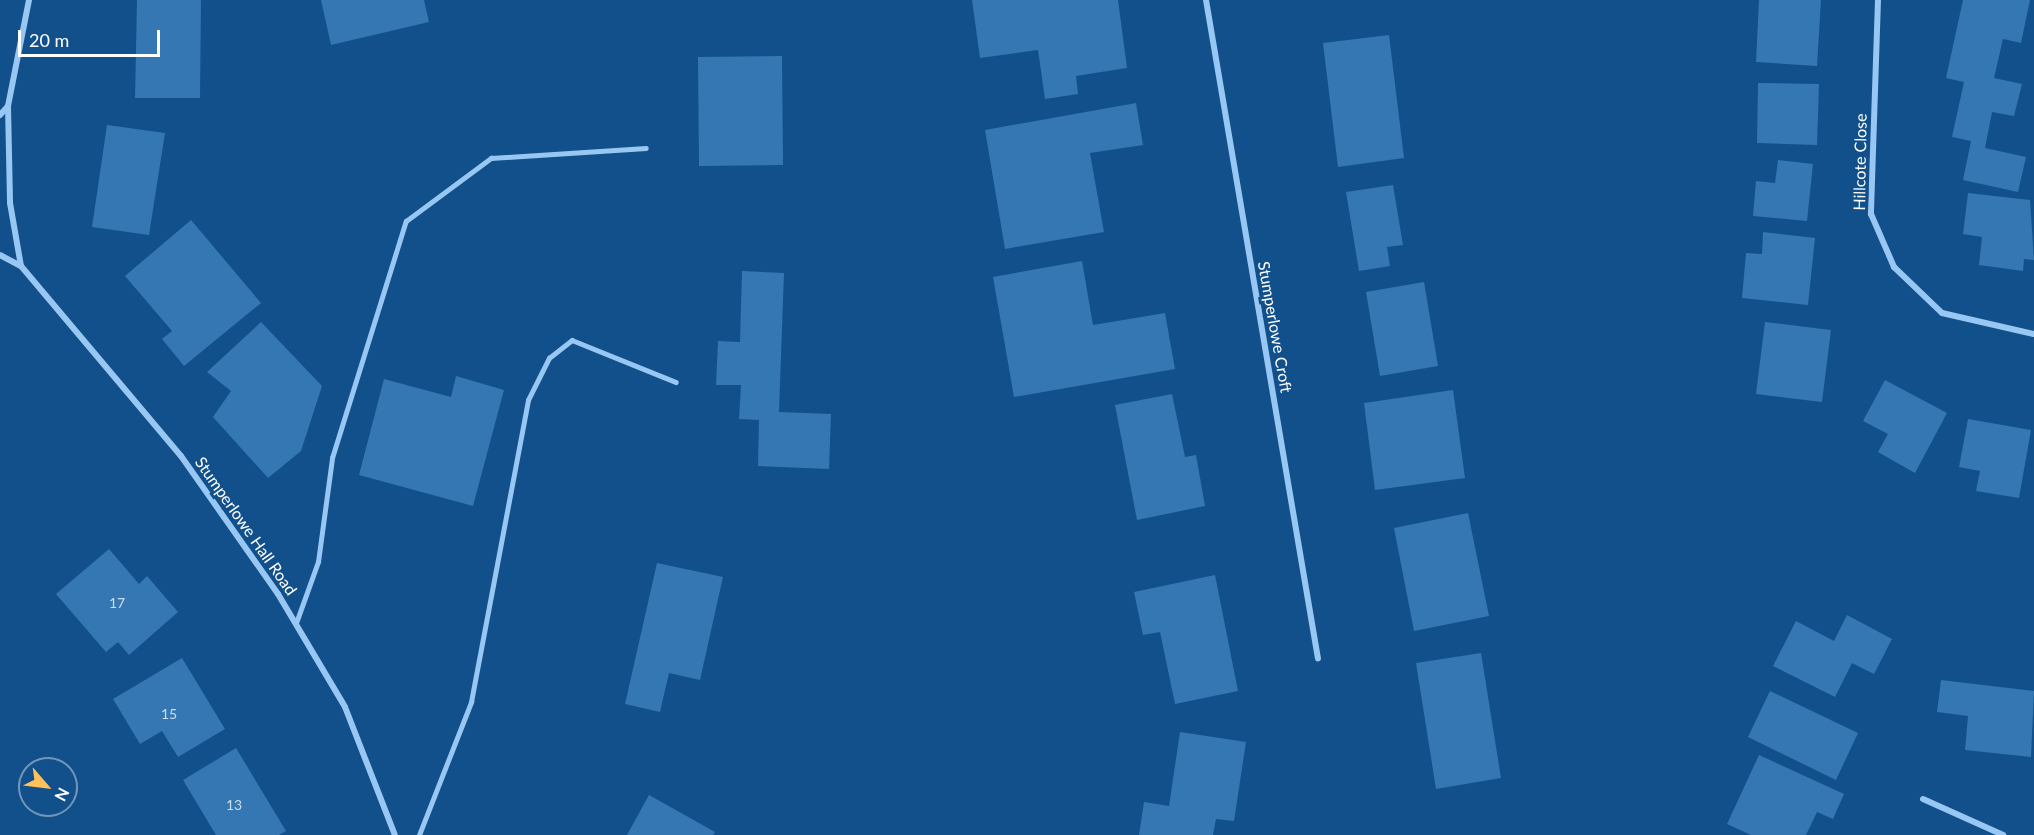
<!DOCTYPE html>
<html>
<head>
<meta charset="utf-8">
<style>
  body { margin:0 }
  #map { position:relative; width:2034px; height:835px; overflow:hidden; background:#11508b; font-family:Lato,sans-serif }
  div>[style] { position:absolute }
  .building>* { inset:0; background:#3477b3 }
  .lane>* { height:4.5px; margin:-2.25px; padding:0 2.25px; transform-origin:2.25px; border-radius:2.25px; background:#97c7f2 }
  .street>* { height:6px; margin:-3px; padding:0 3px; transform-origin:3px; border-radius:3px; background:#97c7f2 }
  span { translate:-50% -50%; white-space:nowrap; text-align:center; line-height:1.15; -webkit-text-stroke:6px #11508b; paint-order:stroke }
  .number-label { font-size:14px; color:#ccddec }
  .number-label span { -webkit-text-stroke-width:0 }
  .street-label { font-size:16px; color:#fff }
  .north { position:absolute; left:18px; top:757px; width:60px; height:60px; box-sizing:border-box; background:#11508b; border:2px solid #7096b9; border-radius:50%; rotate:118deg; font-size:16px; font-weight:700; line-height:24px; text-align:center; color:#fff }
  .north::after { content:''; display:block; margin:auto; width:21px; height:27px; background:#ffc158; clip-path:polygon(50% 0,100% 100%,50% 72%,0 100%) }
  .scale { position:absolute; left:18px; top:30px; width:142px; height:27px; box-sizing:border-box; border:3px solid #fff; border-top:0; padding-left:8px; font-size:18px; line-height:21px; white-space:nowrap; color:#fff; -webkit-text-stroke:4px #11508b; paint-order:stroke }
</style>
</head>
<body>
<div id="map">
  <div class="building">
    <i style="clip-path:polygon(137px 0,201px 0,200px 98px,135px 98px)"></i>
    <i style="clip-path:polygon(321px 0,424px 0,429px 22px,331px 45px)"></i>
    <i style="clip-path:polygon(972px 0,1118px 0,1127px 68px,1076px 76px,1078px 94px,1045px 99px,1038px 50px,980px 58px)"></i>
    <i style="clip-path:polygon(1759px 0,1821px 0,1817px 66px,1756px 62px)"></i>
    <i style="clip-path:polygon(1963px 0,2030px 0,2021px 43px,2003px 39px,1994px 78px,2022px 84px,2014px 116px,1992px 112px,1985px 148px,2026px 157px,2018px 192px,1963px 180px,1971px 141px,1952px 137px,1964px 82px,1946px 78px)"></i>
    <i style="clip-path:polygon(1389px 35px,1404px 158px,1338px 167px,1323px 43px)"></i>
    <i style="clip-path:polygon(782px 56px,783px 165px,699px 166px,698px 57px)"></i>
    <i style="clip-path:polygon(1758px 83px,1819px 84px,1817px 145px,1757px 143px)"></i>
    <i style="clip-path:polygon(1136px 103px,1143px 145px,1090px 153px,1104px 232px,1005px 249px,985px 130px)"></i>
    <i style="clip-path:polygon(107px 125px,165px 133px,149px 235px,92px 227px)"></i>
    <i style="clip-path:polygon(1778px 160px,1813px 164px,1807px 221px,1753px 216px,1756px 181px,1775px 183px)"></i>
    <i style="clip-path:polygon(1393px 185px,1403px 245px,1387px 247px,1390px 266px,1359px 271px,1346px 192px)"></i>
    <i style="clip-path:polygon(1968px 193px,2030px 200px,2034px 260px,2024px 259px,2023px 271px,1979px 265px,1982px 237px,1963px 234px)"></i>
    <i style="clip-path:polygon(191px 220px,261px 303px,184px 366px,162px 339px,172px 331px,125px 276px)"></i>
    <i style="clip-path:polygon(1763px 232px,1815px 238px,1808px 305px,1742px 298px,1746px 253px,1762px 254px)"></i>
    <i style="clip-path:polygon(1082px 261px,1093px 325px,1165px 313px,1175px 369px,1014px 397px,993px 277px)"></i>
    <i style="clip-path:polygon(742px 271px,784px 273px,779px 412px,831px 414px,829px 469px,758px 466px,759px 420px,739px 419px,741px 385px,716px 385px,718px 341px,740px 342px)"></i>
    <i style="clip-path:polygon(1424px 282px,1438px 366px,1380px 376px,1366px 292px)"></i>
    <i style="clip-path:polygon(261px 322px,322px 386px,301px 451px,268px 478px,213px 417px,231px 391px,207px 372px)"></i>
    <i style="clip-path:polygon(1765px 322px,1831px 330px,1822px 402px,1756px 394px)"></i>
    <i style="clip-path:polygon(456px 376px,504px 390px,473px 506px,359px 475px,384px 379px,451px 397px)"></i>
    <i style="clip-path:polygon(1885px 380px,1947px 413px,1915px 473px,1878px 452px,1888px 434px,1863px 421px)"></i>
    <i style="clip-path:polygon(1453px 390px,1465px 478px,1375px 490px,1364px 403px)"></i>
    <i style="clip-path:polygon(1172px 394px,1185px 457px,1196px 455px,1205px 506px,1137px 520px,1115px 405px)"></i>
    <i style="clip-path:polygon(1968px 419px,2031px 430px,2019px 498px,1976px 491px,1980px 471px,1959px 467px)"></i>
    <i style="clip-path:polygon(1468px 513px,1489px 616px,1414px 631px,1394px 528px)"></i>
    <i style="clip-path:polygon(109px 549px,139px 584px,147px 576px,178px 612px,129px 655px,118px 642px,106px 652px,56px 594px)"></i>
    <i style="clip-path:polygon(657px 563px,723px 577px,700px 680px,669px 673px,660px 712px,625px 704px)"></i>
    <i style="clip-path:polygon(1215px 575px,1238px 691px,1175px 704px,1160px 632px,1143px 635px,1134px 592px)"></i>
    <i style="clip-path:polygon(1847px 615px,1892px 639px,1874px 674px,1852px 663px,1835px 697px,1773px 666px,1796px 621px,1834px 641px)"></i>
    <i style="clip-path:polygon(1481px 653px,1501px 778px,1436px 789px,1416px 663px)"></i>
    <i style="clip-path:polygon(182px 658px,225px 729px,178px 757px,162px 731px,140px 744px,113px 699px)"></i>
    <i style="clip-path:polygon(1941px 680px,2034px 691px,2031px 757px,1965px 750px,1968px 716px,1937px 712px)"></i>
    <i style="clip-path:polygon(1770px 691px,1858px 733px,1836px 780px,1748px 737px)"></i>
    <i style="clip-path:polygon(1180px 732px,1246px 742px,1234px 821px,1216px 819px,1213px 835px,1139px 835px,1144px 802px,1169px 806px)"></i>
    <i style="clip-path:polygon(236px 748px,286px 831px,279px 835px,216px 835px,183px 780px)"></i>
    <i style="clip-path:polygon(1759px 755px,1844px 794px,1833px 819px,1817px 812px,1806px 835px,1751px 835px,1727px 824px)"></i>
    <i style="clip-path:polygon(649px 795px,715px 832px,713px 835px,627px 835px)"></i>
  </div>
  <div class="lane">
    <i style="left:296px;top:623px;width:65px;rotate:-70.2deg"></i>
    <i style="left:318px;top:562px;width:105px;rotate:-82.3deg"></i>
    <i style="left:332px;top:458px;width:248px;rotate:-72.7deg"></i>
    <i style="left:406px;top:221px;width:106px;rotate:-36.5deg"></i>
    <i style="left:491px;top:158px;width:155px;rotate:-3.7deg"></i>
    <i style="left:419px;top:835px;width:143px;rotate:-68.6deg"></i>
    <i style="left:471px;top:702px;width:307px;rotate:-79.3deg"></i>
    <i style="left:528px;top:400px;width:47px;rotate:-63.4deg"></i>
    <i style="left:549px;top:358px;width:29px;rotate:-38deg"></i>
    <i style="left:572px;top:340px;width:112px;rotate:22deg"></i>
  </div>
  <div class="street">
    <i style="left:1206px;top:0;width:668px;rotate:80.35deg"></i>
    <i style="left:1878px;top:0;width:214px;rotate:91.9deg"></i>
    <i style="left:1871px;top:214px;width:58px;rotate:66.5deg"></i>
    <i style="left:1894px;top:267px;width:66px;rotate:43.8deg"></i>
    <i style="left:1942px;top:313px;width:94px;rotate:12.9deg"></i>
    <i style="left:8px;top:106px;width:97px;rotate:88.8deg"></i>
    <i style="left:10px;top:203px;width:64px;rotate:80.1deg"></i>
    <i style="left:21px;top:266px;width:248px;rotate:49.9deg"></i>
    <i style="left:181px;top:456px;width:169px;rotate:54.9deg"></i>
    <i style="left:278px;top:594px;width:131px;rotate:59.3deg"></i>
    <i style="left:345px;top:707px;width:137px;rotate:68.7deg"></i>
    <i style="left:0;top:115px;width:12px;rotate:-48deg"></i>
    <i style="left:8px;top:106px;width:108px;rotate:-78.8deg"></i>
    <i style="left:0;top:255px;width:24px;rotate:28deg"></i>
    <i style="left:1923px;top:799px;width:88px;rotate:24.2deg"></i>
  </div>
  <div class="number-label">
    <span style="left:117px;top:603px">17</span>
    <span style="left:169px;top:714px">15</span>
    <span style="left:234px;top:805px">13</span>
  </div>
  <div class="street-label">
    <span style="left:1860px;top:162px;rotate:-89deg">Hillcote Close</span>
    <span style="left:1275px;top:327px;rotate:80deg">Stumperlowe Croft</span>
    <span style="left:246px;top:526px;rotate:55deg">Stumperlowe Hall Road</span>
  </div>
  <div class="north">N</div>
  <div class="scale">20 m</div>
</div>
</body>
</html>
